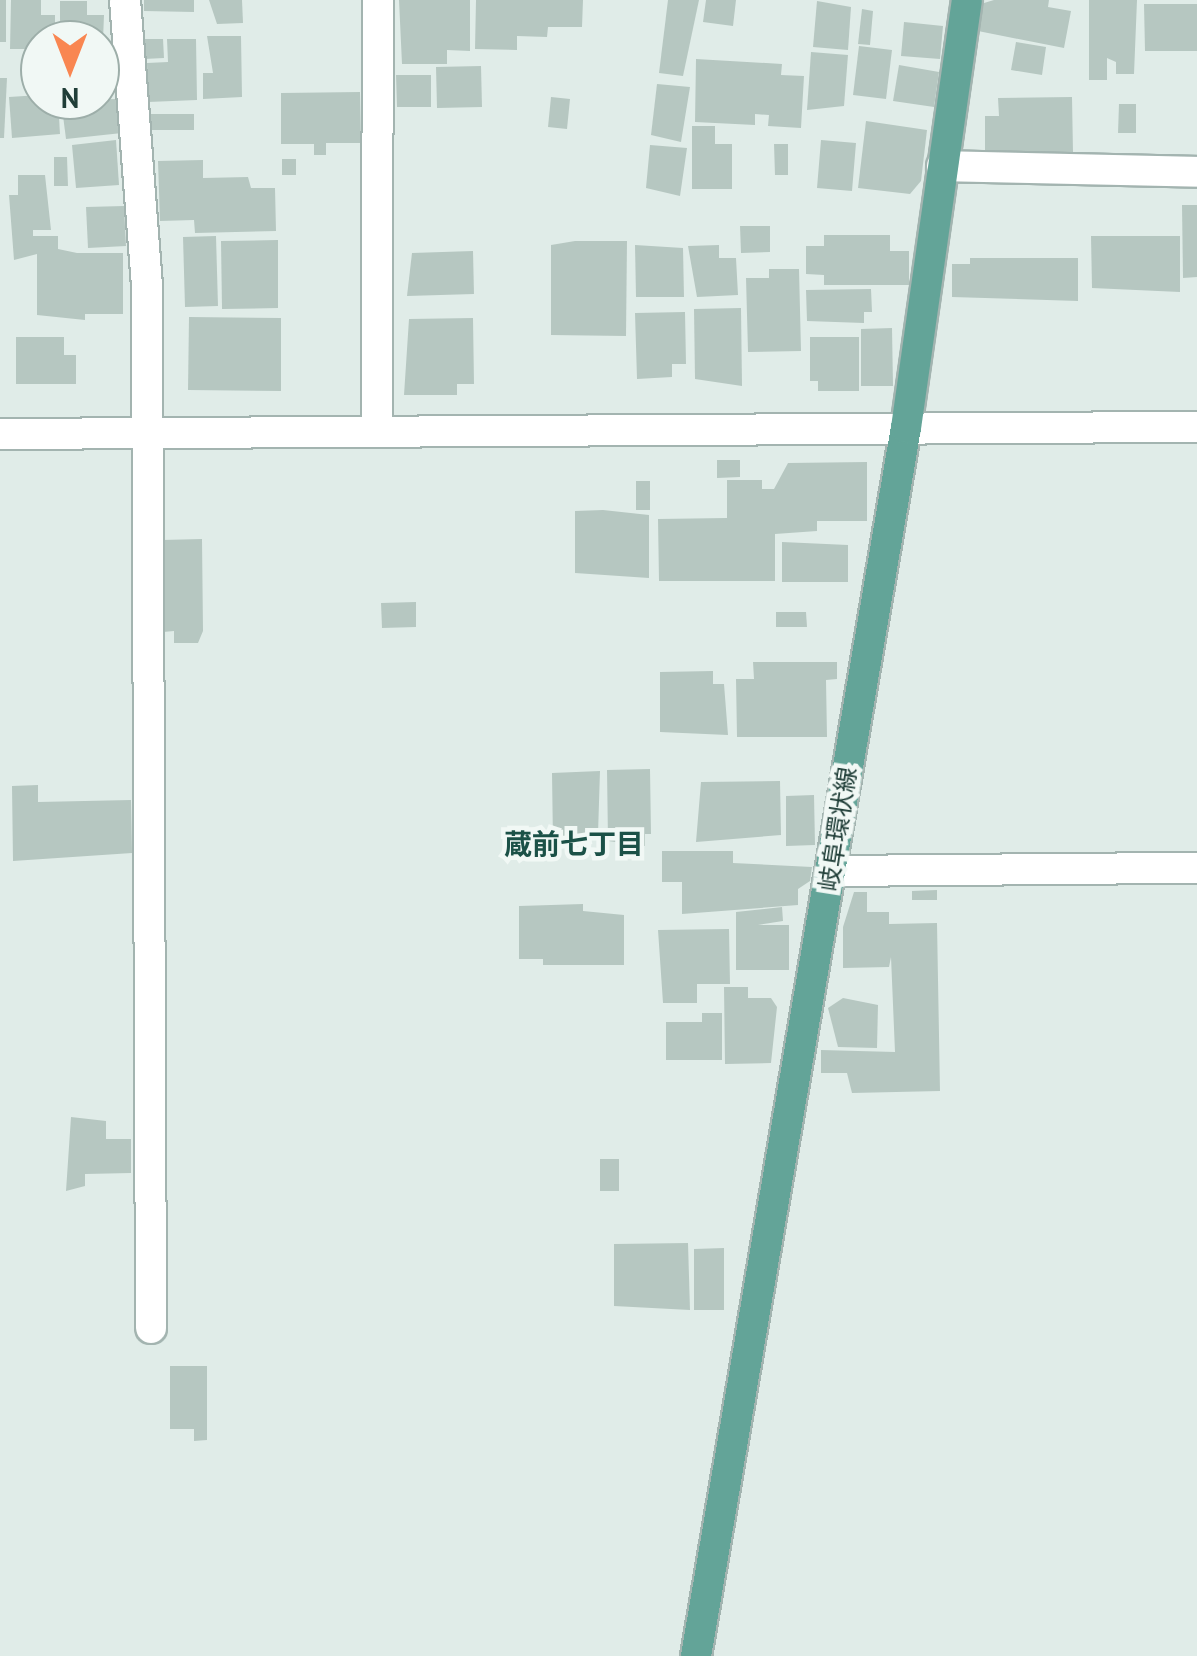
<!DOCTYPE html>
<html>
<head>
<meta charset="utf-8">
<style>
  body { margin:0 }
  #map { position:relative; width:1197px; height:1656px; overflow:hidden; background:#e0ece8; font-family:"PT Sans","Noto Sans JP",sans-serif }
  div>[style] { position:absolute }
  .building>* { inset:0; background:#b6c7c1 }
  .roads { filter:drop-shadow(2px 0 #a3b4b0) drop-shadow(-2px 0 #a3b4b0) drop-shadow(0 2px #a3b4b0) drop-shadow(0 -2px #a3b4b0) }
  .minor>* { height:30px; margin:-15px; padding:0 15px; transform-origin:15px; border-radius:15px; background:#fff }
  .tertiary>* { height:30px; margin:-15px; padding:0 15px; transform-origin:15px; border-radius:15px; background:#fff }
  .primary>* { height:30px; margin:-15px; padding:0 15px; transform-origin:15px; border-radius:15px; background:#63a498 }
  span { translate:-50% -50%; white-space:nowrap; text-align:center; line-height:1.15; -webkit-text-stroke:9px #f1f8f5; paint-order:stroke }
  .street-label { font-size:25px; color:#203e38 }
  .neighbourhood-label { font-size:28px; color:#1b5147; font-weight:700 }
  .north { position:absolute; left:20px; top:20px; width:100px; height:100px; box-sizing:border-box; background:#f1f8f5; border:2px solid #9daea9; border-radius:50%; rotate:180deg; font-size:28px; font-weight:700; line-height:40px; text-align:center; color:#203e38 }
  .north::after { content:''; display:block; margin:auto; width:35px; height:45px; background:#f98651; clip-path:polygon(50% 0,100% 100%,50% 72%,0 100%) }
</style>
</head>
<body>
<div id="map">
  <div class="building">
    <i style="clip-path:polygon(0 0,6px 0,6px 42px,0 42px)"></i>
    <i style="clip-path:polygon(11px 0,41px 0,41px 15px,55px 15px,55px 40px,40px 40px,40px 49px,10px 49px)"></i>
    <i style="clip-path:polygon(144px 0,194px 0,194px 12px,144px 11px)"></i>
    <i style="clip-path:polygon(209px 0,242px 0,243px 23px,217px 24px)"></i>
    <i style="clip-path:polygon(399px 0,470px 0,470px 51px,447px 50px,447px 64px,402px 64px)"></i>
    <i style="clip-path:polygon(476px 0,583px 0,582px 27px,548px 27px,547px 37px,517px 36px,517px 50px,475px 49px)"></i>
    <i style="clip-path:polygon(668px 0,699px 0,683px 76px,659px 73px)"></i>
    <i style="clip-path:polygon(706px 0,736px 0,733px 26px,703px 22px)"></i>
    <i style="clip-path:polygon(994px 0,1049px 0,1048px 7px,1071px 11px,1064px 48px,978px 31px,984px 3px)"></i>
    <i style="clip-path:polygon(1089px 0,1137px 0,1134px 74px,1116px 74px,1116px 62px,1107px 58px,1107px 80px,1089px 80px)"></i>
    <i style="clip-path:polygon(60px 1px,87px 1px,87px 15px,104px 15px,103px 40px,60px 40px)"></i>
    <i style="clip-path:polygon(817px 1px,851px 7px,848px 50px,813px 47px)"></i>
    <i style="clip-path:polygon(1144px 4px,1197px 4px,1197px 51px,1145px 51px)"></i>
    <i style="clip-path:polygon(862px 9px,873px 11px,870px 45px,858px 44px)"></i>
    <i style="clip-path:polygon(904px 22px,943px 26px,940px 59px,901px 56px)"></i>
    <i style="clip-path:polygon(207px 36px,241px 36px,242px 97px,203px 99px,203px 73px,213px 73px)"></i>
    <i style="clip-path:polygon(144px 39px,163px 39px,164px 58px,144px 59px)"></i>
    <i style="clip-path:polygon(167px 39px,196px 39px,197px 100px,148px 102px,147px 63px,168px 62px)"></i>
    <i style="clip-path:polygon(1016px 42px,1046px 47px,1042px 75px,1011px 70px)"></i>
    <i style="clip-path:polygon(859px 46px,892px 50px,886px 99px,853px 95px)"></i>
    <i style="clip-path:polygon(811px 52px,848px 55px,844px 106px,807px 110px)"></i>
    <i style="clip-path:polygon(696px 59px,782px 64px,781px 75px,804px 76px,801px 128px,768px 126px,769px 115px,755px 114px,755px 125px,695px 122px)"></i>
    <i style="clip-path:polygon(899px 65px,939px 72px,934px 107px,893px 101px)"></i>
    <i style="clip-path:polygon(481px 66px,482px 107px,437px 108px,436px 67px)"></i>
    <i style="clip-path:polygon(396px 75px,431px 75px,431px 107px,397px 107px)"></i>
    <i style="clip-path:polygon(0 78px,7px 78px,4px 138px,0 138px)"></i>
    <i style="clip-path:polygon(657px 84px,690px 87px,681px 142px,651px 135px)"></i>
    <i style="clip-path:polygon(360px 92px,361px 143px,326px 143px,326px 155px,314px 155px,314px 144px,281px 144px,281px 93px)"></i>
    <i style="clip-path:polygon(40px 95px,58px 100px,60px 134px,12px 138px,9px 97px)"></i>
    <i style="clip-path:polygon(551px 97px,570px 99px,567px 129px,548px 127px)"></i>
    <i style="clip-path:polygon(1072px 97px,1073px 153px,985px 150px,985px 116px,999px 116px,998px 98px)"></i>
    <i style="clip-path:polygon(118px 99px,122px 133px,66px 139px,61px 100px)"></i>
    <i style="clip-path:polygon(1119px 104px,1136px 104px,1136px 133px,1118px 133px)"></i>
    <i style="clip-path:polygon(151px 114px,194px 114px,194px 130px,151px 130px)"></i>
    <i style="clip-path:polygon(866px 121px,927px 130px,921px 181px,910px 194px,858px 188px)"></i>
    <i style="clip-path:polygon(692px 126px,715px 126px,715px 144px,732px 144px,732px 189px,692px 189px)"></i>
    <i style="clip-path:polygon(116px 140px,119px 185px,76px 188px,72px 145px)"></i>
    <i style="clip-path:polygon(821px 140px,856px 143px,852px 191px,817px 188px)"></i>
    <i style="clip-path:polygon(774px 144px,788px 144px,788px 175px,775px 175px)"></i>
    <i style="clip-path:polygon(650px 145px,687px 148px,680px 196px,646px 188px)"></i>
    <i style="clip-path:polygon(54px 157px,67px 157px,68px 186px,54px 186px)"></i>
    <i style="clip-path:polygon(282px 159px,296px 159px,296px 175px,282px 175px)"></i>
    <i style="clip-path:polygon(203px 160px,203px 178px,248px 177px,251px 188px,275px 188px,276px 231px,195px 233px,194px 220px,160px 221px,158px 161px)"></i>
    <i style="clip-path:polygon(18px 175px,45px 175px,51px 230px,33px 230px,33px 236px,58px 236px,58px 249px,77px 253px,123px 253px,123px 314px,85px 314px,85px 320px,37px 315px,37px 254px,14px 260px,9px 195px,18px 195px)"></i>
    <i style="clip-path:polygon(1182px 205px,1197px 205px,1197px 277px,1183px 278px)"></i>
    <i style="clip-path:polygon(124px 206px,126px 246px,88px 248px,86px 207px)"></i>
    <i style="clip-path:polygon(740px 226px,770px 226px,770px 252px,741px 253px)"></i>
    <i style="clip-path:polygon(824px 235px,890px 235px,890px 251px,909px 251px,909px 285px,824px 285px,824px 275px,806px 274px,806px 246px,824px 246px)"></i>
    <i style="clip-path:polygon(216px 236px,218px 306px,185px 307px,183px 237px)"></i>
    <i style="clip-path:polygon(1091px 236px,1180px 236px,1180px 292px,1092px 288px)"></i>
    <i style="clip-path:polygon(278px 240px,278px 308px,222px 309px,221px 241px)"></i>
    <i style="clip-path:polygon(575px 241px,627px 241px,626px 336px,551px 335px,551px 245px)"></i>
    <i style="clip-path:polygon(635px 245px,683px 248px,684px 297px,636px 297px)"></i>
    <i style="clip-path:polygon(719px 245px,719px 258px,736px 258px,738px 295px,697px 297px,688px 246px)"></i>
    <i style="clip-path:polygon(473px 251px,474px 294px,407px 296px,412px 253px)"></i>
    <i style="clip-path:polygon(970px 258px,1078px 258px,1078px 301px,952px 297px,952px 264px,970px 264px)"></i>
    <i style="clip-path:polygon(769px 269px,799px 269px,801px 351px,748px 352px,746px 278px,769px 278px)"></i>
    <i style="clip-path:polygon(871px 289px,872px 312px,864px 312px,864px 323px,807px 321px,806px 290px)"></i>
    <i style="clip-path:polygon(741px 308px,742px 386px,695px 379px,694px 309px)"></i>
    <i style="clip-path:polygon(685px 312px,686px 364px,672px 364px,672px 377px,637px 379px,635px 313px)"></i>
    <i style="clip-path:polygon(189px 317px,281px 318px,281px 391px,188px 390px)"></i>
    <i style="clip-path:polygon(473px 318px,474px 384px,457px 384px,457px 395px,404px 395px,409px 319px)"></i>
    <i style="clip-path:polygon(892px 328px,893px 386px,861px 386px,861px 329px)"></i>
    <i style="clip-path:polygon(16px 337px,64px 337px,64px 355px,76px 355px,76px 384px,16px 384px)"></i>
    <i style="clip-path:polygon(810px 337px,859px 337px,859px 391px,818px 391px,818px 381px,810px 381px)"></i>
    <i style="clip-path:polygon(717px 460px,740px 460px,740px 477px,717px 478px)"></i>
    <i style="clip-path:polygon(867px 462px,867px 521px,817px 521px,817px 531px,775px 534px,775px 581px,659px 581px,658px 519px,727px 518px,727px 480px,762px 480px,762px 489px,774px 489px,788px 463px)"></i>
    <i style="clip-path:polygon(636px 481px,650px 481px,650px 510px,636px 510px)"></i>
    <i style="clip-path:polygon(603px 510px,649px 515px,649px 578px,575px 573px,575px 511px)"></i>
    <i style="clip-path:polygon(202px 539px,203px 631px,198px 643px,174px 643px,174px 631px,163px 632px,162px 540px)"></i>
    <i style="clip-path:polygon(782px 542px,848px 545px,848px 582px,782px 582px)"></i>
    <i style="clip-path:polygon(416px 602px,416px 627px,382px 628px,381px 603px)"></i>
    <i style="clip-path:polygon(776px 612px,806px 612px,807px 627px,776px 627px)"></i>
    <i style="clip-path:polygon(753px 662px,837px 662px,837px 679px,826px 680px,827px 737px,737px 737px,736px 679px,754px 679px)"></i>
    <i style="clip-path:polygon(713px 671px,713px 684px,724px 684px,728px 735px,660px 732px,660px 672px)"></i>
    <i style="clip-path:polygon(650px 769px,651px 834px,645px 834px,645px 846px,608px 841px,607px 770px)"></i>
    <i style="clip-path:polygon(600px 771px,598px 834px,590px 835px,591px 842px,553px 843px,552px 773px)"></i>
    <i style="clip-path:polygon(780px 781px,781px 835px,696px 842px,701px 782px)"></i>
    <i style="clip-path:polygon(38px 785px,38px 802px,131px 800px,132px 853px,13px 861px,12px 786px)"></i>
    <i style="clip-path:polygon(814px 795px,815px 845px,786px 846px,786px 796px)"></i>
    <i style="clip-path:polygon(662px 851px,733px 851px,733px 863px,812px 867px,810px 881px,798px 889px,798px 905px,682px 914px,682px 882px,662px 882px)"></i>
    <i style="clip-path:polygon(937px 890px,937px 900px,912px 900px,912px 891px)"></i>
    <i style="clip-path:polygon(854px 892px,867px 892px,867px 912px,889px 912px,889px 924px,937px 923px,940px 1091px,852px 1093px,847px 1073px,821px 1073px,821px 1050px,895px 1052px,891px 957px,889px 967px,843px 968px,843px 927px)"></i>
    <i style="clip-path:polygon(583px 904px,583px 911px,624px 915px,624px 965px,543px 965px,543px 959px,519px 959px,519px 906px)"></i>
    <i style="clip-path:polygon(782px 907px,783px 921px,758px 925px,789px 925px,789px 970px,736px 970px,736px 912px)"></i>
    <i style="clip-path:polygon(729px 929px,730px 984px,697px 984px,697px 1003px,663px 1003px,658px 930px)"></i>
    <i style="clip-path:polygon(724px 987px,748px 987px,748px 998px,771px 998px,777px 1007px,771px 1063px,725px 1064px)"></i>
    <i style="clip-path:polygon(843px 998px,878px 1005px,877px 1048px,838px 1047px,828px 1008px)"></i>
    <i style="clip-path:polygon(702px 1013px,722px 1013px,722px 1060px,666px 1060px,666px 1022px,702px 1022px)"></i>
    <i style="clip-path:polygon(71px 1117px,106px 1121px,106px 1139px,131px 1139px,131px 1173px,85px 1174px,85px 1186px,66px 1191px)"></i>
    <i style="clip-path:polygon(600px 1159px,619px 1159px,619px 1191px,600px 1191px)"></i>
    <i style="clip-path:polygon(688px 1243px,690px 1310px,614px 1306px,614px 1244px)"></i>
    <i style="clip-path:polygon(724px 1248px,724px 1310px,694px 1310px,694px 1249px)"></i>
    <i style="clip-path:polygon(170px 1366px,207px 1366px,207px 1440px,194px 1441px,194px 1429px,170px 1429px)"></i>
  </div>
  <div class="roads">
    <div class="minor">
      <i style="left:125px;top:0;width:288px;rotate:85.6deg"></i>
      <i style="left:147px;top:287px;width:1041px;rotate:89.78deg"></i>
      <i style="left:942px;top:166px;width:255px;rotate:1.3deg"></i>
      <i style="left:377px;top:430px;width:430px;rotate:-89.9deg"></i>
      <i style="left:831px;top:871px;width:366px;rotate:-0.5deg"></i>
    </div>
    <div class="tertiary">
      <i style="left:0;top:434px;width:1197px;rotate:-0.34deg"></i>
    </div>
    <div class="primary">
      <i style="left:696px;top:1656px;width:1246px;rotate:-80.3deg"></i>
      <i style="left:906px;top:428px;width:432px;rotate:-81.9deg"></i>
    </div>
  </div>
  <div class="street-label">
    <span style="left:838px;top:829px;rotate:-81deg">岐阜環状線</span>
  </div>
  <div class="neighbourhood-label">
    <span style="left:574px;top:844px">蔵前七丁目</span>
  </div>
  <div class="north">N</div>
</div>
</body>
</html>
